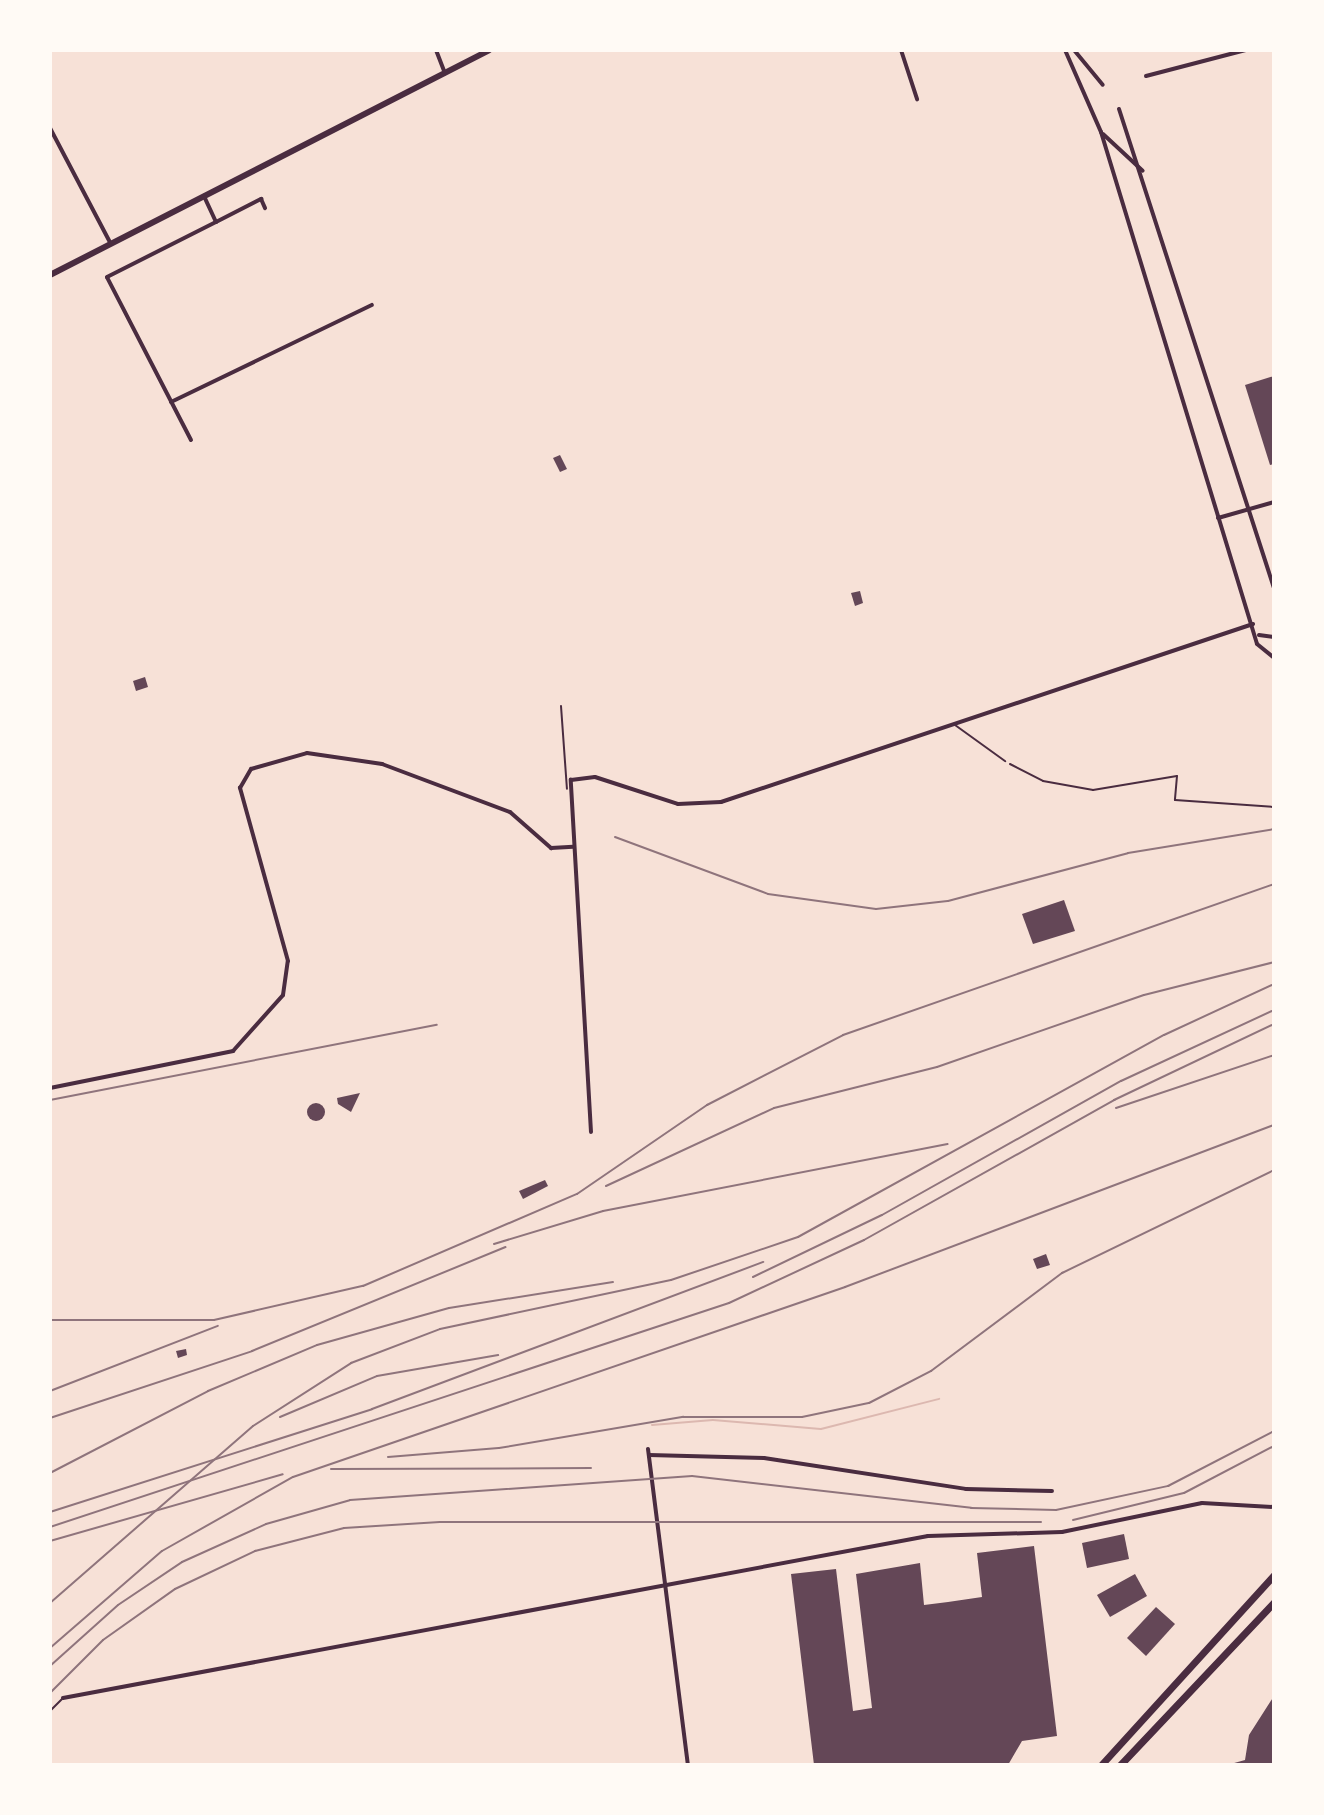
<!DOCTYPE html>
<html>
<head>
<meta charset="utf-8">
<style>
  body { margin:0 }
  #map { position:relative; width:1324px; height:1815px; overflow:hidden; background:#f7e1d7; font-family:"IBM Plex Sans",sans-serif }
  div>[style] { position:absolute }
  .stream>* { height:2px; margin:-1px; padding:0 1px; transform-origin:1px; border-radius:1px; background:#dcb8b0 }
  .building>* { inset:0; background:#644757 }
  .round { border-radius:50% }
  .path>* { height:2px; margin:-1px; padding:0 1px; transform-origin:1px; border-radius:1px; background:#4a2c40 }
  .service>* { height:2px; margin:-1px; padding:0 1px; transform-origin:1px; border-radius:1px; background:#4a2c40 }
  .minor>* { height:4px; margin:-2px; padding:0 2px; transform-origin:2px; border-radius:2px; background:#4a2c40 }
  .tertiary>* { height:6px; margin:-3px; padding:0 3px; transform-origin:3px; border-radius:3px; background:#4a2c40 }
  .primary>* { height:7px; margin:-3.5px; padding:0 3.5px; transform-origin:3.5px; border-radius:3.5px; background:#4a2c40 }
  .rail>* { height:2px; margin:-1px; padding:0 1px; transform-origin:1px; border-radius:1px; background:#8f747c }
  span { translate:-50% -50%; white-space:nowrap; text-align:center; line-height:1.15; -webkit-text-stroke:6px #fffaf5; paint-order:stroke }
  .frame { position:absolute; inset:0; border:52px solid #fffaf5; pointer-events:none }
</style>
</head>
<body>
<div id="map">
  <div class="stream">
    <i style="left:652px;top:1425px;width:61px;rotate:-4.7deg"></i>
    <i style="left:713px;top:1420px;width:108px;rotate:4.8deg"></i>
    <i style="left:821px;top:1429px;width:122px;rotate:-14.3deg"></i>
  </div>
  <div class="building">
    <i style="clip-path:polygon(1274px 376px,1274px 464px,1270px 465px,1245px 385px)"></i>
    <i style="clip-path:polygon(560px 455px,567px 469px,560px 472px,553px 458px)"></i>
    <i style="clip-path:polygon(860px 591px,863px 603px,855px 606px,851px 593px)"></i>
    <i style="clip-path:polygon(145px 677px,148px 687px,136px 691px,133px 681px)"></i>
    <i style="clip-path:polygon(1064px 900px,1075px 931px,1033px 944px,1022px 914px)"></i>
    <i style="clip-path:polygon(360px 1093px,351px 1112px,338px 1104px,337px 1098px)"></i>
    <i class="round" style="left:307px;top:1103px;width:18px;height:18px"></i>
    <i style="clip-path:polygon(545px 1180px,548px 1186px,523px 1199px,519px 1191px)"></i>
    <i style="clip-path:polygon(1046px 1254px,1050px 1265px,1037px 1269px,1033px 1259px)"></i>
    <i style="clip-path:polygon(186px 1349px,187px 1355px,178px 1358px,176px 1351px)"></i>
    <i style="clip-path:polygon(1124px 1534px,1129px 1559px,1087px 1568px,1082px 1543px)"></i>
    <i style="clip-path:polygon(1034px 1546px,1057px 1736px,1022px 1741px,1008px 1765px,814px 1765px,791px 1574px,836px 1569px,853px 1711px,872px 1708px,856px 1574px,920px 1563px,924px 1605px,948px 1602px,982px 1597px,977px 1553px)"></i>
    <i style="clip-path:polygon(1135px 1574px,1147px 1596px,1110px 1617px,1097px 1595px)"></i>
    <i style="clip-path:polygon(1156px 1607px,1175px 1624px,1146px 1656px,1127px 1638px)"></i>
    <i style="clip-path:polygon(1274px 1696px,1274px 1765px,1227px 1765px,1245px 1760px,1249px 1735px)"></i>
  </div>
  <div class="path">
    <i style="left:1010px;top:764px;width:37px;rotate:27deg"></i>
    <i style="left:1043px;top:781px;width:51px;rotate:10.2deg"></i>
    <i style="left:1093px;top:790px;width:85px;rotate:-9.5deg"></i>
    <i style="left:1177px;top:776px;width:24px;rotate:95deg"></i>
    <i style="left:1175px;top:800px;width:99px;rotate:4deg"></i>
  </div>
  <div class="service">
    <i style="left:561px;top:706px;width:83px;rotate:85.9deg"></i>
    <i style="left:955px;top:725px;width:62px;rotate:35.8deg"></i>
    <i style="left:50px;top:1711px;width:17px;rotate:-45deg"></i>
  </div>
  <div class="minor">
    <i style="left:436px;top:50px;width:25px;rotate:69deg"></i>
    <i style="left:901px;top:50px;width:52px;rotate:71.9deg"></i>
    <i style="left:1065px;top:50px;width:90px;rotate:66.3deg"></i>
    <i style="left:1101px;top:132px;width:535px;rotate:73.05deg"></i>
    <i style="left:1257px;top:644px;width:22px;rotate:39deg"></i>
    <i style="left:1074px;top:50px;width:45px;rotate:50.4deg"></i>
    <i style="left:1146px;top:76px;width:103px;rotate:-14.6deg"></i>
    <i style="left:1119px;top:109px;width:503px;rotate:72.07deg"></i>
    <i style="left:50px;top:128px;width:131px;rotate:62.3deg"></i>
    <i style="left:1103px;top:134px;width:54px;rotate:42.8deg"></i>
    <i style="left:216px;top:222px;width:51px;rotate:-27.1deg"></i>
    <i style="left:261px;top:199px;width:10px;rotate:66deg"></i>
    <i style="left:171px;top:402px;width:223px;rotate:-25.8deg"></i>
    <i style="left:191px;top:440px;width:183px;rotate:-117.3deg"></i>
    <i style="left:107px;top:277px;width:122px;rotate:-26.8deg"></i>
    <i style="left:216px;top:222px;width:29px;rotate:-115deg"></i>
    <i style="left:1218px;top:518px;width:58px;rotate:-15.9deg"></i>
    <i style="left:1259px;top:635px;width:15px;rotate:8deg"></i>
    <i style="left:50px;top:1088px;width:187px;rotate:-11.4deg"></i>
    <i style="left:233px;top:1051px;width:75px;rotate:-48.2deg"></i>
    <i style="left:283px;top:995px;width:34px;rotate:-82deg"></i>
    <i style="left:288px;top:961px;width:180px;rotate:-105.5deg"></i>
    <i style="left:240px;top:788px;width:22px;rotate:-60deg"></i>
    <i style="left:251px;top:769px;width:58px;rotate:-15.9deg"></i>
    <i style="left:307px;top:753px;width:76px;rotate:8.3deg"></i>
    <i style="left:382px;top:764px;width:137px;rotate:20.6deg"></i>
    <i style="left:510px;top:812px;width:55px;rotate:41.3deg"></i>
    <i style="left:551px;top:848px;width:22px;rotate:-3deg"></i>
    <i style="left:591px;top:1132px;width:353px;rotate:-93.3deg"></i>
    <i style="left:571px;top:780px;width:24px;rotate:-7deg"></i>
    <i style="left:595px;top:777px;width:87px;rotate:18deg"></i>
    <i style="left:678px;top:804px;width:43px;rotate:-2.7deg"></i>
    <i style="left:721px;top:802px;width:561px;rotate:-18.5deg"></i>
    <i style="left:648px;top:1449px;width:319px;rotate:82.8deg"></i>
    <i style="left:649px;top:1455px;width:115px;rotate:1.5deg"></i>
    <i style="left:764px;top:1458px;width:204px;rotate:8.7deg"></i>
    <i style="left:966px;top:1489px;width:86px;rotate:1.3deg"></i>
    <i style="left:63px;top:1698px;width:880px;rotate:-10.61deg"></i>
    <i style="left:928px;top:1536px;width:134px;rotate:-1.7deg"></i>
    <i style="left:1062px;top:1532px;width:143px;rotate:-11.7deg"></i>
    <i style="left:1202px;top:1503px;width:72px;rotate:3.2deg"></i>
  </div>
  <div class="tertiary">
    <i style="left:50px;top:275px;width:493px;rotate:-27.1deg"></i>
  </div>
  <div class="primary">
    <i style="left:1101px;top:1765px;width:257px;rotate:-47.7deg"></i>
    <i style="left:1120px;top:1765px;width:224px;rotate:-46.6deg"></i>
  </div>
  <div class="rail">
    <i style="left:615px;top:837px;width:163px;rotate:20.4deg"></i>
    <i style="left:768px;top:894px;width:109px;rotate:7.9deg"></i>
    <i style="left:876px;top:909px;width:72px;rotate:-6.3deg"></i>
    <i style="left:948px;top:901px;width:186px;rotate:-14.9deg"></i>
    <i style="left:1128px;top:853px;width:148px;rotate:-9.3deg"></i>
    <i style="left:50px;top:1100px;width:394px;rotate:-11deg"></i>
    <i style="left:1116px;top:1108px;width:167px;rotate:-18.5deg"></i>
    <i style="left:606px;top:1186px;width:185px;rotate:-24.9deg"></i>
    <i style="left:774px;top:1108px;width:168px;rotate:-14.1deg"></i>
    <i style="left:937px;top:1067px;width:219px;rotate:-19.2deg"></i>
    <i style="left:1144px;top:995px;width:134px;rotate:-14.2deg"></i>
    <i style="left:494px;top:1244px;width:114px;rotate:-16.8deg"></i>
    <i style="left:603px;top:1211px;width:351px;rotate:-11deg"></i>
    <i style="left:753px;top:1277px;width:143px;rotate:-25.7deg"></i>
    <i style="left:882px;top:1215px;width:274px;rotate:-29.3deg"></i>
    <i style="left:1121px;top:1081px;width:169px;rotate:-24.9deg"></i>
    <i style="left:50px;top:1320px;width:164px"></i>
    <i style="left:214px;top:1320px;width:153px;rotate:-12.9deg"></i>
    <i style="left:363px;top:1286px;width:233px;rotate:-23.3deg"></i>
    <i style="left:577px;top:1194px;width:158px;rotate:-34.4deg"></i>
    <i style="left:707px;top:1105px;width:153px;rotate:-27.2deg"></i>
    <i style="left:843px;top:1035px;width:457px;rotate:-19.3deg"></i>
    <i style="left:50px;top:1391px;width:180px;rotate:-21.2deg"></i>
    <i style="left:280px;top:1417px;width:105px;rotate:-22.9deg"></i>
    <i style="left:377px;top:1376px;width:123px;rotate:-9.8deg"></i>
    <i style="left:50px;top:1418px;width:213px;rotate:-18.3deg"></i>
    <i style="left:252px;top:1351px;width:274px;rotate:-22.3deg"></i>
    <i style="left:388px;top:1457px;width:111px;rotate:-4.6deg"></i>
    <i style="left:499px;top:1448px;width:187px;rotate:-9.6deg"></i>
    <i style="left:683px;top:1417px;width:119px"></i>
    <i style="left:802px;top:1417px;width:68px;rotate:-11.8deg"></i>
    <i style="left:869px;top:1403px;width:70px;rotate:-27.3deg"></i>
    <i style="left:931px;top:1371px;width:164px;rotate:-36.8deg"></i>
    <i style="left:1062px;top:1273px;width:236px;rotate:-25.9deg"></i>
    <i style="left:331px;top:1469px;width:260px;rotate:-0.2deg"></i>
    <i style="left:50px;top:1473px;width:178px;rotate:-27.4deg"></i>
    <i style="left:208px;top:1391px;width:118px;rotate:-22.9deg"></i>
    <i style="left:317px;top:1345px;width:137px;rotate:-15.7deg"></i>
    <i style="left:449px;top:1308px;width:166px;rotate:-9deg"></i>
    <i style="left:50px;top:1512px;width:338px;rotate:-17.7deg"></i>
    <i style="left:372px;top:1409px;width:418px;rotate:-20.6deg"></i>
    <i style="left:1073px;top:1520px;width:114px;rotate:-13.7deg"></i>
    <i style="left:1184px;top:1493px;width:102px;rotate:-27.6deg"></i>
    <i style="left:50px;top:1527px;width:715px;rotate:-18.26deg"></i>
    <i style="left:729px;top:1303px;width:149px;rotate:-25deg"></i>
    <i style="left:864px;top:1240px;width:287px;rotate:-29.2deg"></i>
    <i style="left:1114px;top:1100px;width:177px;rotate:-25.4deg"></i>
    <i style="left:50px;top:1541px;width:242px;rotate:-16deg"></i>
    <i style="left:50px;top:1603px;width:269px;rotate:-41.1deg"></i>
    <i style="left:253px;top:1426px;width:117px;rotate:-32.7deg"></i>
    <i style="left:351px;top:1363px;width:95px;rotate:-20.9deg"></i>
    <i style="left:440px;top:1329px;width:236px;rotate:-12deg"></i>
    <i style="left:671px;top:1280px;width:134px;rotate:-18.7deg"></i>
    <i style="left:798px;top:1237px;width:418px;rotate:-28.9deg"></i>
    <i style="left:1164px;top:1035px;width:121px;rotate:-24.9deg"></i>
    <i style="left:50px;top:1648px;width:148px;rotate:-40.9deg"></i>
    <i style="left:162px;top:1551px;width:150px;rotate:-29.5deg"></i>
    <i style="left:293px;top:1477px;width:584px;rotate:-18.99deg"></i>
    <i style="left:845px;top:1287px;width:459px;rotate:-20.7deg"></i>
    <i style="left:50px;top:1666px;width:91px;rotate:-41.9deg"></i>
    <i style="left:118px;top:1605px;width:77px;rotate:-33.9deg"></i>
    <i style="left:182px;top:1562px;width:92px;rotate:-24.3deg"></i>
    <i style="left:266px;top:1524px;width:87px;rotate:-15.9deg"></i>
    <i style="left:350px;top:1500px;width:343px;rotate:-4deg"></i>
    <i style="left:692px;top:1476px;width:281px;rotate:6.5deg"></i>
    <i style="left:971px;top:1508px;width:85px;rotate:1.3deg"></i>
    <i style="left:1056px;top:1510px;width:115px;rotate:-12.1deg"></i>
    <i style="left:1168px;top:1486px;width:119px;rotate:-27.4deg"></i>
    <i style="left:50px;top:1693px;width:75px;rotate:-45deg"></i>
    <i style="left:103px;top:1640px;width:88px;rotate:-35.3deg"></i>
    <i style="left:175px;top:1589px;width:89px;rotate:-25.4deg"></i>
    <i style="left:255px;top:1551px;width:92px;rotate:-14.5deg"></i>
    <i style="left:344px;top:1528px;width:96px;rotate:-3.6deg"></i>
    <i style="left:440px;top:1522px;width:601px"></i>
  </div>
  <div class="frame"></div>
</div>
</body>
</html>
